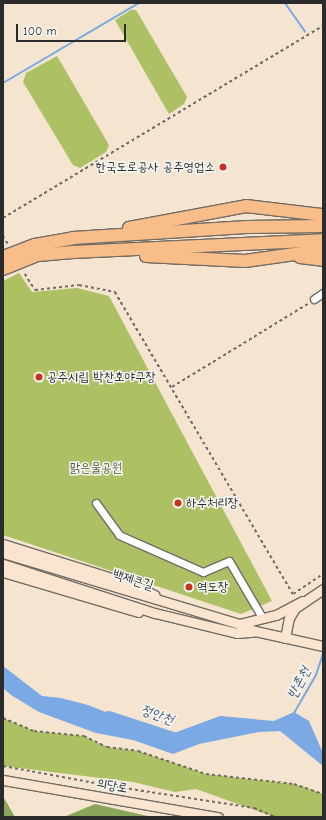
<!DOCTYPE html>
<html>
<head>
<meta charset="utf-8">
<style>
  body { margin:0 }
  #map { position:relative; width:326px; height:820px; overflow:hidden; background:#f4e4d0; font-family:"Comic Neue","Poor Story",sans-serif }
  div>[style] { position:absolute }
  .green>* { inset:0; background:#adc064 }
  .forest>* { inset:0; background:#8aa65a }
  .water>* { inset:0; background:#7aa9e4 }
  .stream>* { height:2px; margin:-1px; padding:0 1px; transform-origin:1px; border-radius:1px; background:#7aa9e4 }
  .river>* { height:13px; margin:-6.5px; padding:0 6.5px; transform-origin:6.5px; border-radius:6.5px; background:#7aa9e4 }
  .path>* { height:1.5px; margin-top:-0.75px; transform-origin:0; background:repeating-linear-gradient(90deg,#716c65 0 3px,transparent 0 6px) }
  .roads { filter:drop-shadow(1px 0 #716c65) drop-shadow(-1px 0 #716c65) drop-shadow(0 1px #716c65) drop-shadow(0 -1px #716c65) }
  .street>* { height:7px; margin:-3.5px; padding:0 3.5px; transform-origin:3.5px; border-radius:3.5px; background:#fff }
  .secondary>* { height:9px; margin:-4.5px; padding:0 4.5px; transform-origin:4.5px; border-radius:4.5px; background:#fce5d0 }
  .highway>* { height:12px; margin:-6px; padding:0 6px; transform-origin:6px; border-radius:6px; background:#f8bd89 }
  .dots>* { width:11px; height:11px; translate:-50% -50%; box-sizing:border-box; border:2px solid #f6f6f2; border-radius:50% }
  span { translate:-50% -50%; white-space:nowrap; text-align:center; line-height:1.15; -webkit-text-stroke:3px #f6f6f2; paint-order:stroke }
  .poi-label { font-size:13px; color:#2b2b2b }
  .right { translate:-100% -50%; text-align:right }
  .left { translate:0 -50%; text-align:left }
  .park-label { font-size:13px; color:#52583c }
  .street-label { font-size:13px; color:#2b2b2b }
  .water-label { font-size:14px; color:#47576c; font-style:italic }
  .frame { position:absolute; inset:0; border:4px solid #2b2b2b; pointer-events:none }
  .scale { position:absolute; left:16px; top:24px; width:110px; height:18px; box-sizing:border-box; border:2px solid #2b2b2b; border-top:0; padding-left:5px; font-size:12px; line-height:14px; white-space:nowrap; color:#2b2b2b; -webkit-text-stroke:3px #f6f6f2; paint-order:stroke }
</style>
</head>
<body>
<div id="map">
  <div class="green">
    <i style="clip-path:polygon(131px 10px,136px 10px,187px 97px,184px 104px,169px 114px,115px 20px)"></i>
    <i style="clip-path:polygon(57px 56px,109px 145px,106px 152px,80px 168px,73px 165px,23px 82px,26px 73px)"></i>
    <i style="clip-path:polygon(19px 273px,32px 292px,77px 288px,109px 296px,272px 601px,241px 614px,3px 535px,3px 281px)"></i>
    <i style="clip-path:polygon(3px 718px,34px 731px,84px 736px,107px 747px,138px 751px,206px 774px,294px 784px,310px 789px,323px 794px,323px 817px,274px 817px,196px 789px,175px 792px,133px 782px,3px 766px)"></i>
  </div>
  <div class="forest">
    <i style="clip-path:polygon(3px 798px,4px 798px,15px 817px,3px 817px)"></i>
    <i style="clip-path:polygon(95px 804px,152px 817px,64px 817px)"></i>
  </div>
  <div class="water">
    <i style="clip-path:polygon(3px 666px,42px 696px,61px 698px,88px 705px,166px 736px,220px 716px,274px 721px,294px 712px,309px 721px,323px 753px,323px 766px,280px 731px,259px 732px,199px 744px,173px 754px,133px 740px,96px 733px,39px 712px,11px 695px,3px 688px)"></i>
  </div>
  <div class="stream">
    <i style="left:285px;top:3px;width:35px;rotate:55deg"></i>
    <i style="left:3px;top:83px;width:158px;rotate:-30.5deg"></i>
    <i style="left:294px;top:713px;width:44px;rotate:-59.9deg"></i>
    <i style="left:316px;top:675px;width:22px;rotate:-72deg"></i>
  </div>
  <div class="river">
    <i style="left:108px;top:717px;width:71px;rotate:17.9deg"></i>
  </div>
  <div class="path">
    <i style="left:3px;top:218px;width:373px;rotate:-31deg"></i>
    <i style="left:3px;top:236px;width:9px;rotate:58deg"></i>
    <i style="left:25px;top:274px;width:19px;rotate:58deg"></i>
    <i style="left:35px;top:290px;width:44px;rotate:-6.5deg"></i>
    <i style="left:79px;top:285px;width:37px;rotate:11deg"></i>
    <i style="left:115px;top:292px;width:351px;rotate:59.5deg"></i>
    <i style="left:293px;top:594px;width:36px;rotate:-34deg"></i>
    <i style="left:172px;top:387px;width:161px;rotate:-31.5deg"></i>
    <i style="left:3px;top:718px;width:34px;rotate:23deg"></i>
    <i style="left:34px;top:731px;width:50px;rotate:5.7deg"></i>
    <i style="left:84px;top:736px;width:25px;rotate:26deg"></i>
    <i style="left:107px;top:747px;width:31px;rotate:7deg"></i>
    <i style="left:138px;top:751px;width:72px;rotate:18.7deg"></i>
    <i style="left:206px;top:774px;width:89px;rotate:6.5deg"></i>
    <i style="left:294px;top:784px;width:31px;rotate:19deg"></i>
    <i style="left:3px;top:766px;width:110px;rotate:10.5deg"></i>
    <i style="left:111px;top:786px;width:145px;rotate:8.7deg"></i>
    <i style="left:254px;top:808px;width:23px;rotate:23deg"></i>
  </div>
  <div class="roads">
    <div class="street">
      <i style="left:314px;top:299px;width:11px;rotate:-34deg"></i>
      <i style="left:96px;top:503px;width:39px;rotate:54deg"></i>
      <i style="left:119px;top:535px;width:92px;rotate:23.8deg"></i>
      <i style="left:203px;top:572px;width:28px;rotate:-23deg"></i>
      <i style="left:229px;top:561px;width:67px;rotate:59.6deg"></i>
    </div>
    <div class="secondary">
      <i style="left:3px;top:544px;width:134px;rotate:17.4deg"></i>
      <i style="left:131px;top:584px;width:26px;rotate:25deg"></i>
      <i style="left:3px;top:553px;width:246px;rotate:16.7deg"></i>
      <i style="left:239px;top:624px;width:17px;rotate:24deg"></i>
      <i style="left:255px;top:631px;width:70px;rotate:12.4deg"></i>
      <i style="left:3px;top:564px;width:160px;rotate:17.9deg"></i>
      <i style="left:155px;top:613px;width:84px;rotate:13.7deg"></i>
      <i style="left:237px;top:633px;width:16px;rotate:-4deg"></i>
      <i style="left:3px;top:572px;width:141px;rotate:16.5deg"></i>
      <i style="left:239px;top:624px;width:38px;rotate:-14deg"></i>
      <i style="left:276px;top:615px;width:30px;rotate:-28deg"></i>
      <i style="left:285px;top:638px;width:20px;rotate:-79deg"></i>
      <i style="left:289px;top:618px;width:12px;rotate:-59deg"></i>
      <i style="left:295px;top:608px;width:34px;rotate:-34deg"></i>
      <i style="left:3px;top:780px;width:218px;rotate:9.8deg"></i>
    </div>
    <div class="highway">
      <i style="left:129px;top:228px;width:119px;rotate:-10.6deg"></i>
      <i style="left:246px;top:206px;width:78px;rotate:6.7deg"></i>
      <i style="left:146px;top:256px;width:99px;rotate:2.9deg"></i>
      <i style="left:245px;top:261px;width:79px;rotate:-8deg"></i>
      <i style="left:3px;top:257px;width:34px;rotate:-21deg"></i>
      <i style="left:35px;top:245px;width:39px;rotate:-10deg"></i>
      <i style="left:73px;top:238px;width:174px;rotate:-3.6deg"></i>
      <i style="left:247px;top:227px;width:76px;rotate:-0.8deg"></i>
      <i style="left:300px;top:257px;width:23px;rotate:7deg"></i>
      <i style="left:3px;top:269px;width:38px;rotate:-22deg"></i>
      <i style="left:38px;top:255px;width:35px;rotate:-5deg"></i>
      <i style="left:73px;top:252px;width:250px;rotate:-2.7deg"></i>
    </div>
  </div>
  <div class="dots">
    <i style="left:223px;top:167px;background:#c8321e"></i>
    <i style="left:39px;top:377px;background:#c8321e"></i>
    <i style="left:178px;top:503px;background:#c8321e"></i>
    <i style="left:189px;top:587px;background:#c8321e"></i>
  </div>
  <div class="poi-label">
    <span class="right" style="left:215px;top:167px">한국도로공사 공주영업소</span>
    <span class="left" style="left:47px;top:377px">공주시립 박찬호야구장</span>
    <span class="left" style="left:186px;top:503px">하수처리장</span>
    <span class="left" style="left:197px;top:587px">역도장</span>
  </div>
  <div class="park-label">
    <span style="left:96px;top:468px">맑은물공원</span>
  </div>
  <div class="street-label">
    <span style="left:133px;top:580px;rotate:17deg">백제큰길</span>
    <span style="left:112px;top:786px;rotate:10deg">의당로</span>
  </div>
  <div class="water-label">
    <span style="left:299px;top:683px;rotate:-62deg">반촌천</span>
    <span style="left:157px;top:715px;rotate:20deg">정안천</span>
  </div>
  <div class="frame"></div>
  <div class="scale">100 m</div>
</div>
</body>
</html>
